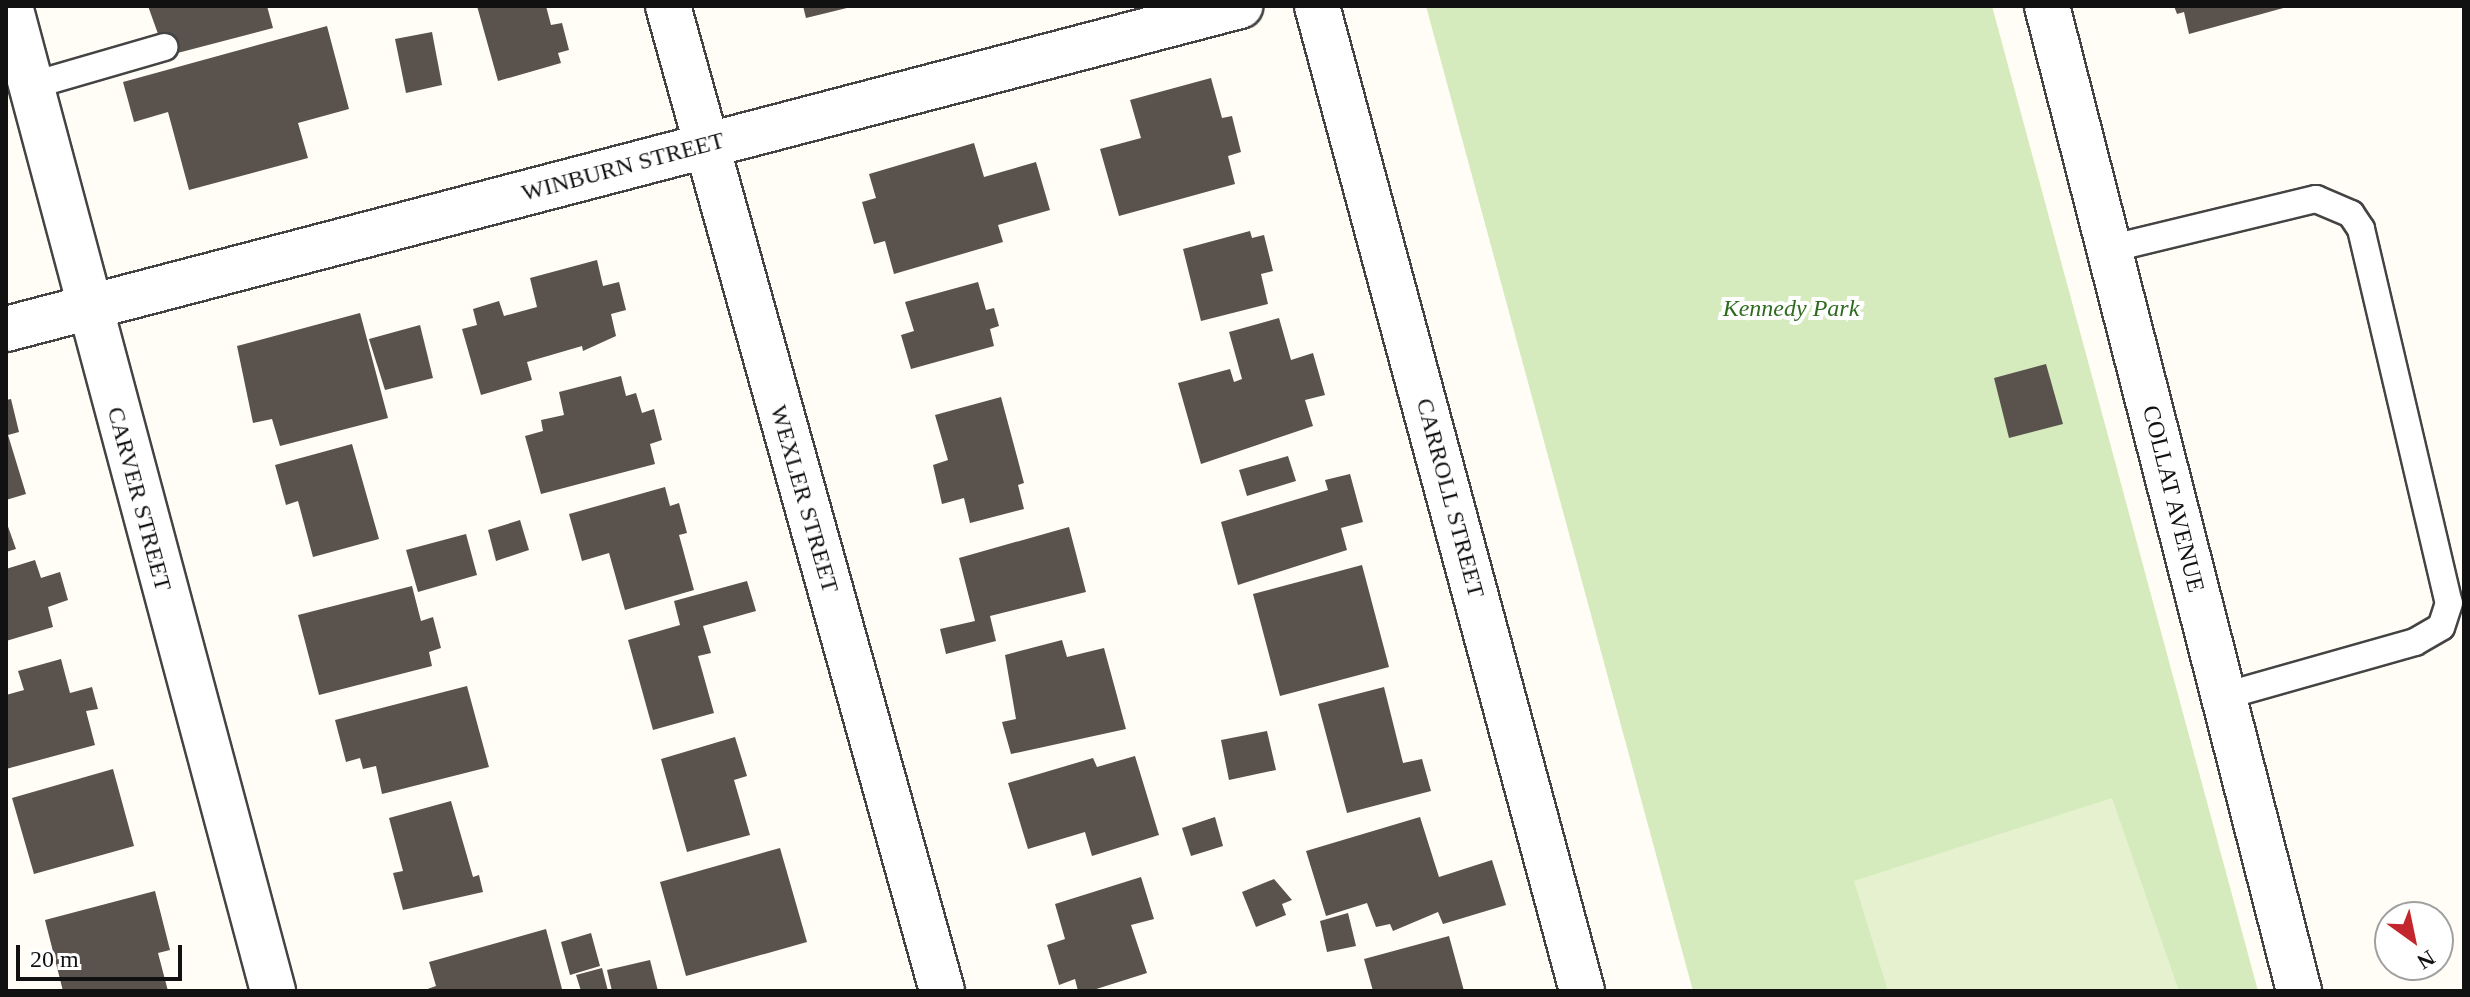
<!DOCTYPE html>
<html>
<head>
<meta charset="utf-8">
<style>
  body { margin:0 }
  #map { position:relative; width:2470px; height:997px; overflow:hidden; background:#fffdf5; font-family:Georgia,serif }
  div>[style] { position:absolute }
  .green>* { inset:0; background:#d5ebbd }
  .pitch>* { inset:0; background:#e6f2cf }
  .building>* { inset:0; background:#5a524d }
  .roads { filter:drop-shadow(2px 0 #444) drop-shadow(-2px 0 #444) drop-shadow(0 2px #444) drop-shadow(0 -2px #444) }
  .lane>* { height:26px; margin:-13px; padding:0 13px; transform-origin:13px; border-radius:13px; background:#fff }
  .street>* { height:44px; margin:-22px; padding:0 22px; transform-origin:22px; border-radius:22px; background:#fff }
  span { translate:-50% -50%; white-space:nowrap; text-align:center; line-height:1.15; -webkit-text-stroke:8px #fff; paint-order:stroke }
  .street-label { font-size:24px; color:#111 }
  .park-label { font-size:24px; color:#2f6b1f; font-style:italic }
  .frame { position:absolute; inset:0; border:8px solid #111; pointer-events:none }
  .north { position:absolute; left:2374px; top:901px; width:80px; height:80px; box-sizing:border-box; background:#fff; border:2px solid #a0a0a0; border-radius:50%; rotate:147deg; font-size:22px; font-weight:700; line-height:32px; text-align:center; color:#111 }
  .north::after { content:''; display:block; margin:auto; width:28px; height:36px; background:#c4262e; clip-path:polygon(50% 0,100% 100%,50% 72%,0 100%) }
  .scale { position:absolute; left:16px; top:945px; width:166px; height:36px; box-sizing:border-box; border:4px solid #111; border-top:0; padding-left:10px; font-size:24px; line-height:28px; white-space:nowrap; color:#111; -webkit-text-stroke:6px #fff; paint-order:stroke }
</style>
</head>
<body>
<div id="map">
  <div class="green">
    <i style="clip-path:polygon(1426px 6px,1992px 6px,2258px 991px,1693px 991px)"></i>
  </div>
  <div class="pitch">
    <i style="clip-path:polygon(2112px 798px,2179px 991px,1888px 991px,1854px 881px)"></i>
  </div>
  <div class="building">
    <i style="clip-path:polygon(148px 6px,267px 6px,273px 28px,166px 56px)"></i>
    <i style="clip-path:polygon(477px 6px,546px 6px,551px 25px,562px 23px,569px 50px,558px 53px,561px 63px,498px 81px)"></i>
    <i style="clip-path:polygon(803px 6px,851px 6px,851px 7px,806px 18px)"></i>
    <i style="clip-path:polygon(2174px 6px,2287px 6px,2287px 7px,2189px 34px,2184px 12px,2177px 14px)"></i>
    <i style="clip-path:polygon(327px 26px,349px 109px,298px 123px,308px 158px,189px 190px,168px 112px,134px 122px,123px 82px)"></i>
    <i style="clip-path:polygon(432px 32px,442px 85px,406px 93px,395px 39px)"></i>
    <i style="clip-path:polygon(1211px 78px,1222px 118px,1232px 116px,1241px 152px,1228px 156px,1235px 184px,1119px 216px,1100px 149px,1141px 138px,1130px 100px)"></i>
    <i style="clip-path:polygon(974px 143px,984px 177px,1036px 162px,1050px 210px,998px 225px,1003px 242px,894px 274px,885px 241px,874px 244px,862px 202px,876px 198px,869px 174px)"></i>
    <i style="clip-path:polygon(1250px 231px,1252px 238px,1264px 235px,1273px 271px,1261px 274px,1268px 304px,1201px 321px,1183px 249px)"></i>
    <i style="clip-path:polygon(597px 260px,603px 286px,619px 282px,626px 310px,611px 314px,616px 336px,583px 351px,582px 346px,527px 362px,532px 380px,481px 395px,462px 329px,477px 325px,473px 309px,499px 301px,504px 316px,537px 307px,530px 278px)"></i>
    <i style="clip-path:polygon(978px 282px,986px 310px,994px 308px,999px 326px,990px 329px,994px 346px,911px 369px,901px 335px,914px 331px,905px 302px)"></i>
    <i style="clip-path:polygon(360px 313px,388px 418px,280px 446px,272px 419px,253px 423px,237px 346px)"></i>
    <i style="clip-path:polygon(1279px 318px,1291px 360px,1313px 353px,1325px 395px,1305px 400px,1313px 426px,1201px 464px,1178px 383px,1230px 369px,1234px 382px,1242px 379px,1229px 332px)"></i>
    <i style="clip-path:polygon(420px 325px,433px 378px,385px 390px,369px 339px)"></i>
    <i style="clip-path:polygon(2046px 364px,2063px 424px,2009px 438px,1994px 378px)"></i>
    <i style="clip-path:polygon(621px 376px,626px 396px,636px 393px,642px 413px,654px 409px,662px 440px,650px 444px,655px 464px,541px 494px,525px 436px,543px 431px,541px 420px,564px 415px,559px 392px)"></i>
    <i style="clip-path:polygon(1001px 397px,1024px 483px,1018px 485px,1024px 509px,970px 523px,964px 498px,942px 504px,933px 465px,948px 460px,935px 415px)"></i>
    <i style="clip-path:polygon(11px 399px,19px 432px,8px 435px,26px 494px,6px 500px,6px 400px)"></i>
    <i style="clip-path:polygon(352px 444px,379px 539px,313px 557px,298px 501px,286px 505px,275px 465px)"></i>
    <i style="clip-path:polygon(1288px 456px,1296px 481px,1247px 496px,1239px 470px)"></i>
    <i style="clip-path:polygon(1350px 474px,1363px 522px,1341px 528px,1347px 550px,1238px 585px,1221px 522px,1328px 490px,1325px 480px)"></i>
    <i style="clip-path:polygon(665px 487px,670px 506px,679px 503px,687px 533px,679px 535px,694px 590px,625px 610px,609px 553px,582px 561px,569px 514px)"></i>
    <i style="clip-path:polygon(520px 520px,529px 550px,496px 561px,488px 530px)"></i>
    <i style="clip-path:polygon(6px 521px,16px 549px,6px 552px)"></i>
    <i style="clip-path:polygon(1069px 527px,1086px 592px,990px 616px,996px 641px,946px 654px,940px 629px,975px 621px,959px 558px)"></i>
    <i style="clip-path:polygon(466px 534px,477px 575px,418px 592px,406px 550px)"></i>
    <i style="clip-path:polygon(35px 560px,41px 578px,60px 572px,68px 600px,48px 607px,53px 627px,6px 641px,6px 569px)"></i>
    <i style="clip-path:polygon(1362px 565px,1389px 667px,1280px 696px,1253px 594px)"></i>
    <i style="clip-path:polygon(747px 581px,756px 611px,703px 626px,711px 653px,698px 656px,714px 713px,653px 730px,628px 640px,680px 625px,674px 601px)"></i>
    <i style="clip-path:polygon(412px 586px,421px 621px,433px 617px,441px 648px,429px 652px,432px 666px,319px 695px,298px 615px)"></i>
    <i style="clip-path:polygon(1062px 640px,1067px 657px,1104px 648px,1126px 729px,1011px 754px,1002px 722px,1016px 719px,1005px 655px)"></i>
    <i style="clip-path:polygon(61px 659px,70px 693px,92px 687px,98px 709px,86px 711px,95px 745px,6px 769px,6px 695px,24px 690px,18px 671px)"></i>
    <i style="clip-path:polygon(467px 686px,489px 767px,382px 794px,376px 766px,363px 769px,360px 758px,346px 762px,335px 720px)"></i>
    <i style="clip-path:polygon(1384px 687px,1403px 763px,1422px 759px,1431px 791px,1347px 813px,1318px 704px)"></i>
    <i style="clip-path:polygon(1267px 731px,1276px 770px,1229px 780px,1221px 740px)"></i>
    <i style="clip-path:polygon(735px 737px,747px 776px,734px 780px,750px 835px,687px 852px,661px 759px)"></i>
    <i style="clip-path:polygon(1135px 756px,1159px 835px,1092px 856px,1085px 832px,1028px 849px,1008px 783px,1093px 758px,1097px 767px)"></i>
    <i style="clip-path:polygon(113px 769px,134px 846px,34px 874px,12px 798px)"></i>
    <i style="clip-path:polygon(451px 801px,473px 877px,479px 875px,483px 892px,403px 910px,393px 873px,403px 871px,389px 818px)"></i>
    <i style="clip-path:polygon(1215px 817px,1223px 846px,1191px 856px,1182px 828px)"></i>
    <i style="clip-path:polygon(1420px 817px,1439px 877px,1492px 860px,1506px 905px,1443px 924px,1438px 912px,1393px 931px,1390px 924px,1376px 927px,1367px 903px,1326px 916px,1306px 851px)"></i>
    <i style="clip-path:polygon(780px 848px,807px 942px,686px 976px,660px 882px)"></i>
    <i style="clip-path:polygon(1141px 877px,1154px 919px,1131px 925px,1147px 973px,1090px 991px,1078px 991px,1075px 979px,1059px 985px,1047px 945px,1065px 939px,1055px 904px)"></i>
    <i style="clip-path:polygon(1274px 879px,1292px 900px,1282px 904px,1286px 915px,1256px 927px,1242px 892px)"></i>
    <i style="clip-path:polygon(155px 891px,170px 950px,158px 953px,168px 991px,63px 991px,45px 920px)"></i>
    <i style="clip-path:polygon(1348px 913px,1356px 946px,1327px 952px,1320px 921px)"></i>
    <i style="clip-path:polygon(546px 929px,562px 989px,422px 991px,436px 986px,429px 962px)"></i>
    <i style="clip-path:polygon(591px 933px,600px 966px,570px 975px,561px 942px)"></i>
    <i style="clip-path:polygon(1449px 936px,1464px 991px,1373px 991px,1364px 959px)"></i>
    <i style="clip-path:polygon(650px 960px,658px 991px,612px 991px,607px 970px)"></i>
    <i style="clip-path:polygon(602px 968px,608px 991px,581px 991px,576px 975px)"></i>
  </div>
  <div class="roads">
    <div class="lane">
      <i style="left:30px;top:86px;width:140px;rotate:-16.2deg"></i>
      <i style="left:2109px;top:249px;width:213px;rotate:-13.6deg"></i>
      <i style="left:2316px;top:199px;width:38px;rotate:23deg"></i>
      <i style="left:2351px;top:214px;width:18px;rotate:56deg"></i>
      <i style="left:2361px;top:229px;width:384px;rotate:76.8deg"></i>
      <i style="left:2449px;top:603px;width:25px;rotate:108deg"></i>
      <i style="left:2441px;top:627px;width:30px;rotate:150deg"></i>
      <i style="left:2415px;top:642px;width:198px;rotate:164.2deg"></i>
    </div>
    <div class="street">
      <i style="left:10px;top:6px;width:1020px;rotate:75.05deg"></i>
      <i style="left:668px;top:6px;width:1022px;rotate:74.45deg"></i>
      <i style="left:1317px;top:6px;width:1020px;rotate:74.94deg"></i>
      <i style="left:2047px;top:6px;width:1017px;rotate:75.65deg"></i>
      <i style="left:6px;top:329px;width:1276px;rotate:-14.67deg"></i>
    </div>
  </div>
  <div class="street-label">
    <span style="left:623px;top:167px;rotate:-15deg">WINBURN STREET</span>
    <span style="left:1450px;top:498px;rotate:75deg">CARROLL STREET</span>
    <span style="left:139px;top:499px;rotate:75deg">CARVER STREET</span>
    <span style="left:804px;top:499px;rotate:74deg">WEXLER STREET</span>
    <span style="left:2173px;top:499px;rotate:76deg">COLLAT AVENUE</span>
  </div>
  <div class="park-label">
    <span style="left:1791px;top:309px">Kennedy Park</span>
  </div>
  <div class="frame"></div>
  <div class="north">N</div>
  <div class="scale">20 m</div>
</div>
</body>
</html>
